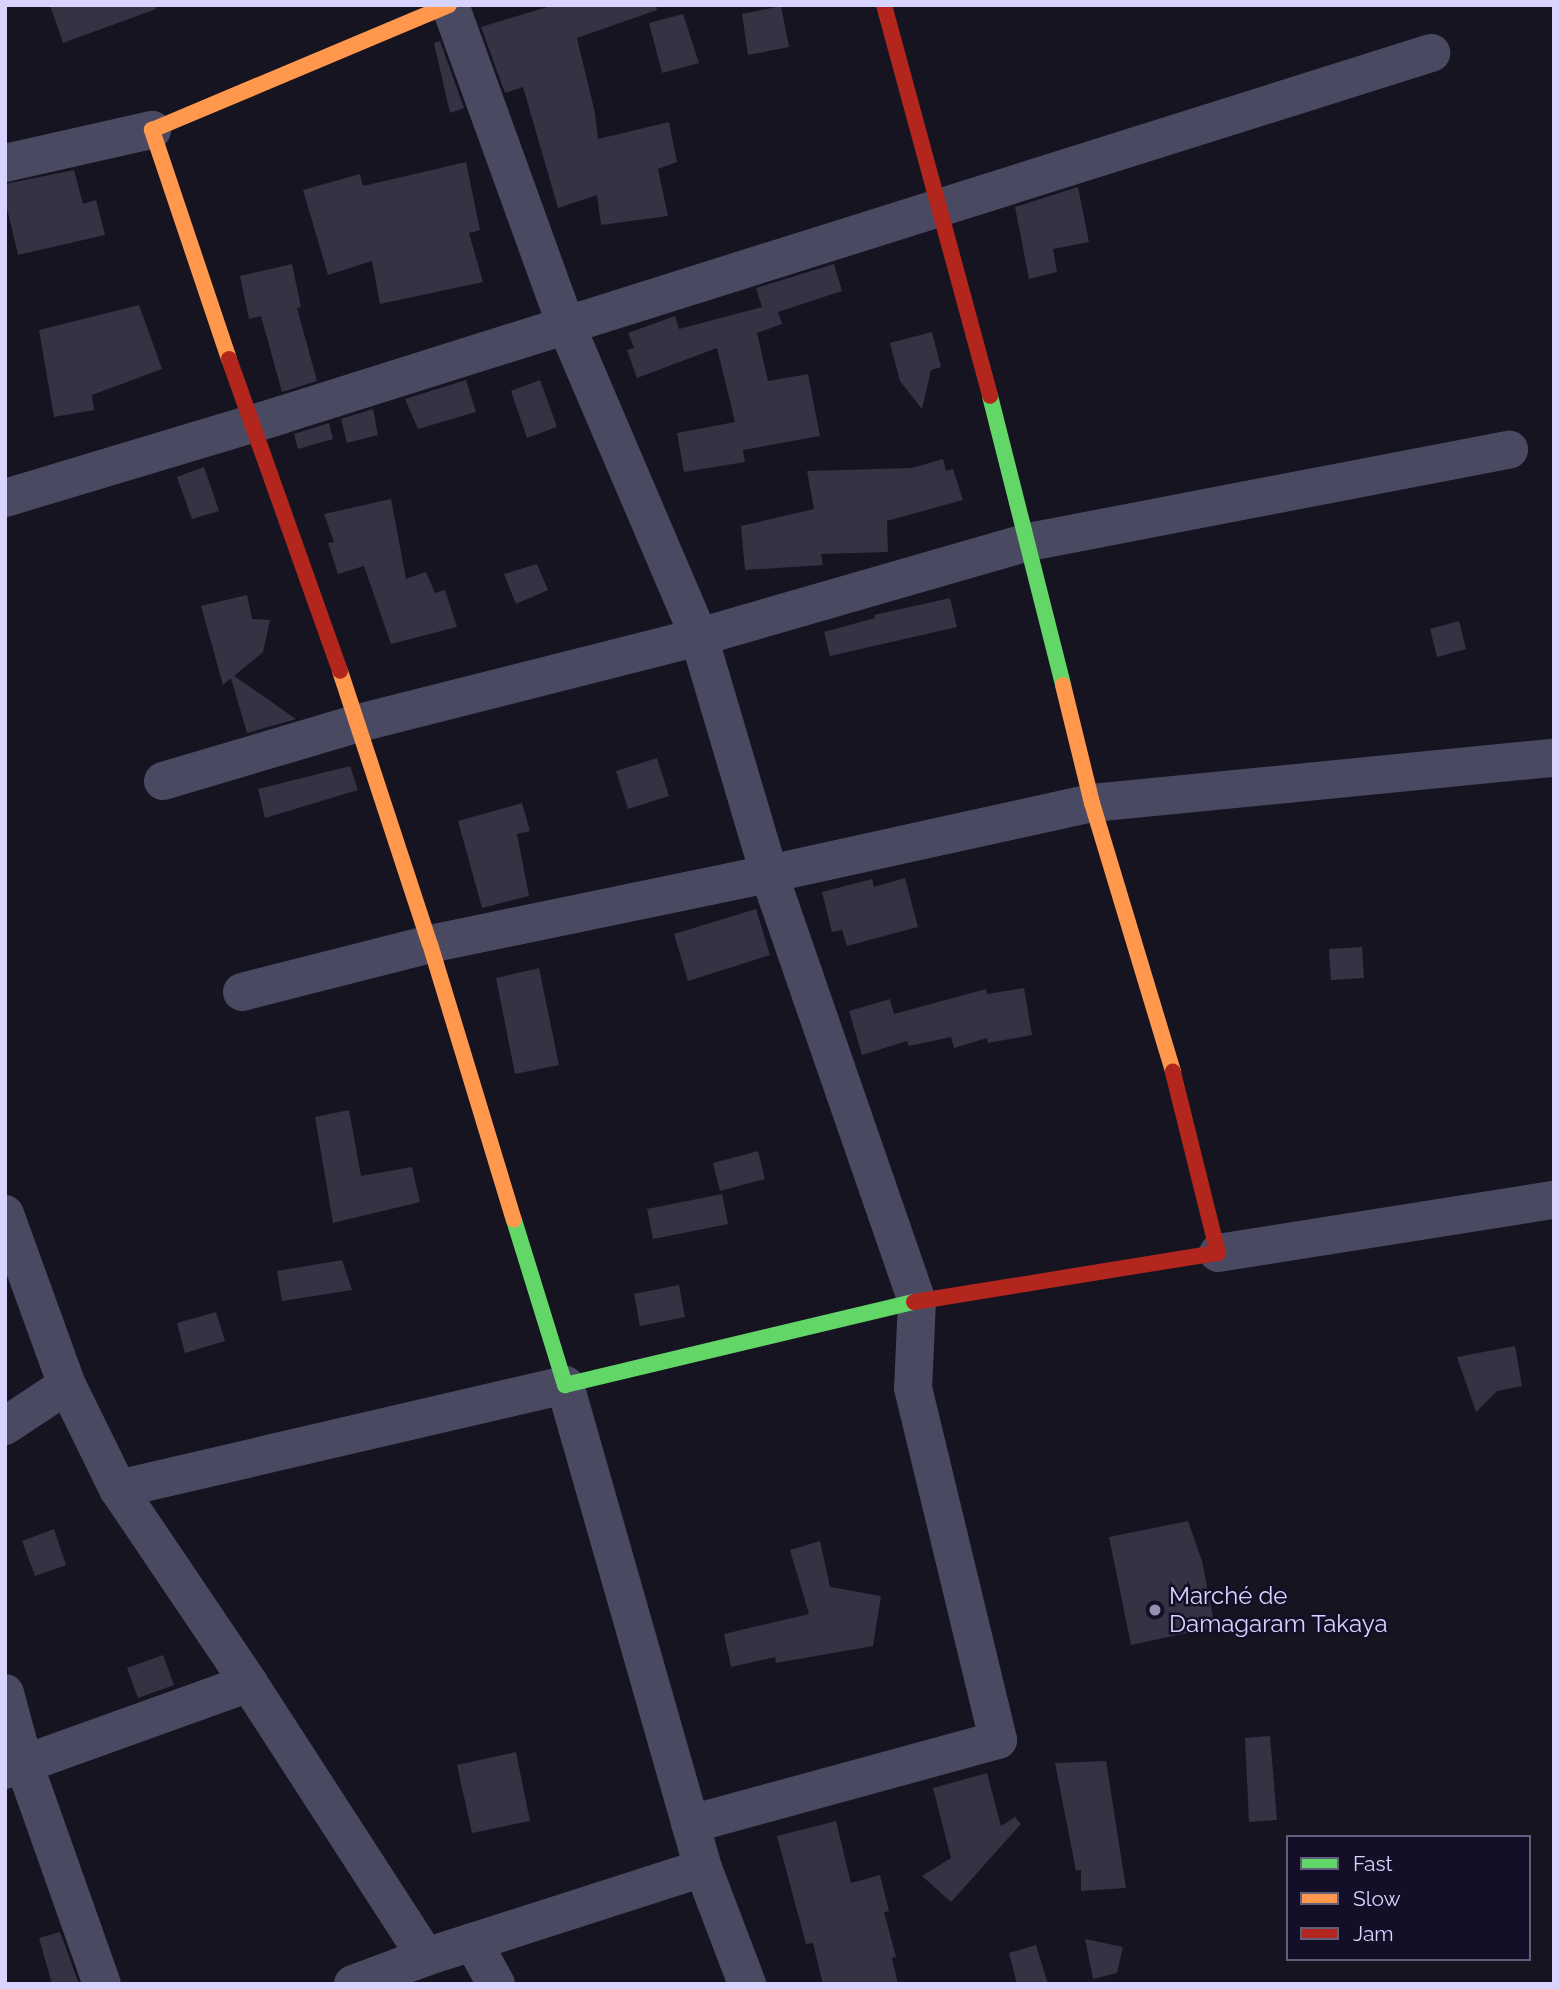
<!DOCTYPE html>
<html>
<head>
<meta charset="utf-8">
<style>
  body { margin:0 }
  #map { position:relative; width:1559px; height:1989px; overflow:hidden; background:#161421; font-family:Raleway,sans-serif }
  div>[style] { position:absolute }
  .building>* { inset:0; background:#343243 }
  .street>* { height:38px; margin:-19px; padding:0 19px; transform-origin:19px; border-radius:19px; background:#4a4962 }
  .fast>* { height:16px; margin:-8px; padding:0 8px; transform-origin:8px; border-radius:8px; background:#63d668 }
  .slow>* { height:16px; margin:-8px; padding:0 8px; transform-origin:8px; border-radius:8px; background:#ff974d }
  .jam>* { height:16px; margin:-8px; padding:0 8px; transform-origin:8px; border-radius:8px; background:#b3261e }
  .dots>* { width:19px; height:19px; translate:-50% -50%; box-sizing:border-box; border:4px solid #130f26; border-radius:50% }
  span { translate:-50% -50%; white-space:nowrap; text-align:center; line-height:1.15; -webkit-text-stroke:5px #130f26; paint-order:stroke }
  .poi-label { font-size:24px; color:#d9d4ff }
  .left { translate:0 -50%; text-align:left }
  .frame { position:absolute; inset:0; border:7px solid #d9d4ff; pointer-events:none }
  .legend { position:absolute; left:1286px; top:1835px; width:245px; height:126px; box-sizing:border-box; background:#130f26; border:2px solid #625e7d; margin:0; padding:9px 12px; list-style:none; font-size:21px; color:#d9d4ff }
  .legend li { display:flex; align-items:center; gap:14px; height:35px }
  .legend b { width:35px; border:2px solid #625e7d }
</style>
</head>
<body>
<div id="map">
  <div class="building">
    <i style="clip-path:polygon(50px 5px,155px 5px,156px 9px,63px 43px)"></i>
    <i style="clip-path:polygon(554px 5px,656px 5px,657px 10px,577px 38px,595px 113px,598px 139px,669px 122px,677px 162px,658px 169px,668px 216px,601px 225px,597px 195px,558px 208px,523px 87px,505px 93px,481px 27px)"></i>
    <i style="clip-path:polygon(781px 6px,789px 47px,748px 55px,742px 14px)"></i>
    <i style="clip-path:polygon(683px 14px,699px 63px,662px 73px,649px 23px)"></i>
    <i style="clip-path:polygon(440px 41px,464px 108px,450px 113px,434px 43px)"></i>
    <i style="clip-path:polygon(466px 162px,480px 230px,469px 233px,483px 282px,380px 304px,372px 261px,328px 275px,303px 190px,360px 174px,363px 186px)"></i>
    <i style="clip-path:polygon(74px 170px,83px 204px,96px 200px,105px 235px,18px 255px,5px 200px,5px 184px)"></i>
    <i style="clip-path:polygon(1078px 187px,1089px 242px,1053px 249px,1057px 272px,1029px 279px,1015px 207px)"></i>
    <i style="clip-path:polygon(292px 264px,301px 307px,297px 308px,317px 381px,282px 392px,261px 316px,249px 319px,240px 276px)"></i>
    <i style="clip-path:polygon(834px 264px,842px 291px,778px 312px,782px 324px,757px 333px,768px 381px,808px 374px,820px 436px,743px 450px,745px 462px,684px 472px,677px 433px,735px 422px,717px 348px,637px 378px,627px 350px,634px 348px,628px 333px,675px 316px,679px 329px,762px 307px,756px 288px)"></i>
    <i style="clip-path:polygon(139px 305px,162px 369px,92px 395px,94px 410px,54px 417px,39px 330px)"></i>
    <i style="clip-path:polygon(932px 332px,941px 367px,931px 370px,922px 409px,900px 381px,890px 343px)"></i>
    <i style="clip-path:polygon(466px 380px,476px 412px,418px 429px,405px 399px)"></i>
    <i style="clip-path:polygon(540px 380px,557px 427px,527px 438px,511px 391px)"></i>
    <i style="clip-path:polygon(373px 409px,378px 435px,347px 443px,341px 419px)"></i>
    <i style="clip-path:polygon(329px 423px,333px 439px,298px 449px,294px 434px)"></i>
    <i style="clip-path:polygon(943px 459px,946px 471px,953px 469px,963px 500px,887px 521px,888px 552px,821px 554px,823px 565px,745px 570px,741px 526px,814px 509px,807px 471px,912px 468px)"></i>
    <i style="clip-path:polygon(204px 467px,219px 511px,192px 519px,177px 477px)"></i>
    <i style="clip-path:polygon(391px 499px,406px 579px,426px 572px,435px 593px,445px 590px,457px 627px,391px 644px,364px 566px,338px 574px,328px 543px,334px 542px,324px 514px)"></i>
    <i style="clip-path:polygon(537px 564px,548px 590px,516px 604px,504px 574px)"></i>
    <i style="clip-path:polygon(247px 595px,252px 619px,270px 620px,263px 652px,234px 676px,296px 719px,247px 733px,231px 678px,223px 685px,201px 606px)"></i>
    <i style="clip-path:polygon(950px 598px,957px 627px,830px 656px,824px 632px,875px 618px,874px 615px)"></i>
    <i style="clip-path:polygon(1459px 621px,1466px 649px,1437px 657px,1430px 629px)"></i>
    <i style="clip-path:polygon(657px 758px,669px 796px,628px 809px,616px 771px)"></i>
    <i style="clip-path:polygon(350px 766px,358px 790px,265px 818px,258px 789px)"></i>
    <i style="clip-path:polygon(522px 803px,530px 831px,517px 834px,529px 896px,482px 908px,458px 821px)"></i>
    <i style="clip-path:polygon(905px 878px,918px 927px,847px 946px,842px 930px,832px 932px,822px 892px,872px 879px,874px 887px)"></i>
    <i style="clip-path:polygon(756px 909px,770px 955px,688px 981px,674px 934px)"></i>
    <i style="clip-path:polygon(1362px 947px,1364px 978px,1331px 980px,1329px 949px)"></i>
    <i style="clip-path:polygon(539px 968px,559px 1065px,515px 1074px,496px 978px)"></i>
    <i style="clip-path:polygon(1024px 988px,1032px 1035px,988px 1043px,987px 1038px,954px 1048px,951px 1037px,909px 1046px,907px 1041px,862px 1055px,849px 1011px,890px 999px,894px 1014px,986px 989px,987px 994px)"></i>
    <i style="clip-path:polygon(349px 1110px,361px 1176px,412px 1167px,420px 1202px,333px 1223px,315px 1117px)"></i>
    <i style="clip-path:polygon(758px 1151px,765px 1179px,720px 1191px,713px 1163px)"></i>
    <i style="clip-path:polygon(722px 1194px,728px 1224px,653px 1239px,647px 1209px)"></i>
    <i style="clip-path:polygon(342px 1260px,352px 1290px,282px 1301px,277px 1271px)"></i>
    <i style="clip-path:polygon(679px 1285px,685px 1317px,640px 1326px,634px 1294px)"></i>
    <i style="clip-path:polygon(216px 1312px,225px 1341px,185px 1353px,177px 1323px)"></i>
    <i style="clip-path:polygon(1515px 1346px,1522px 1386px,1497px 1391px,1476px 1412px,1457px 1357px)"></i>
    <i style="clip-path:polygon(1188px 1521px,1202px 1561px,1215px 1627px,1131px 1645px,1109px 1537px)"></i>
    <i style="clip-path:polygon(54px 1529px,66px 1565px,35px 1576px,22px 1541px)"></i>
    <i style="clip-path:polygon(820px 1541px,830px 1587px,881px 1596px,873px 1646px,776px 1663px,775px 1657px,731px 1667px,724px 1634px,809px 1614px,790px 1550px)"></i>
    <i style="clip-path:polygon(163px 1655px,174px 1685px,138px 1698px,127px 1668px)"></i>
    <i style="clip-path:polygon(1270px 1736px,1277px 1820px,1249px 1822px,1245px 1738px)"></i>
    <i style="clip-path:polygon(516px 1752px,530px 1821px,472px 1833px,457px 1765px)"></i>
    <i style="clip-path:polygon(1106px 1761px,1126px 1888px,1081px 1891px,1081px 1870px,1076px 1871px,1055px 1763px)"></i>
    <i style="clip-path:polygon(987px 1773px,1001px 1826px,1015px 1817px,1021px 1824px,951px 1902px,922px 1876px,951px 1858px,933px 1788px)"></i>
    <i style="clip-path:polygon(836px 1821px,851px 1883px,880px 1875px,889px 1911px,884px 1912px,896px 1957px,892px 1958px,898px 1984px,823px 1984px,813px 1943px,806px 1944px,777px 1836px)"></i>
    <i style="clip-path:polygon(60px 1932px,79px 1984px,52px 1984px,39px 1938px)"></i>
    <i style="clip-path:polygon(1085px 1939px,1123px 1947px,1117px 1973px,1093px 1979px)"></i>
    <i style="clip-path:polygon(1036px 1945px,1048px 1984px,1017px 1984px,1009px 1953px)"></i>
  </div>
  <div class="street">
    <i style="left:450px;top:5px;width:340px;rotate:70.1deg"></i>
    <i style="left:566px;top:325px;width:339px;rotate:66.9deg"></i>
    <i style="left:699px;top:637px;width:247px;rotate:73.5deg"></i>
    <i style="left:769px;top:874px;width:452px;rotate:70.9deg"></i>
    <i style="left:917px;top:1301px;width:87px;rotate:92.6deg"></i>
    <i style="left:913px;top:1388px;width:362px;rotate:76.4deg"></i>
    <i style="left:998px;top:1740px;width:319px;rotate:164.7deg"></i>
    <i style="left:5px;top:163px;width:151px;rotate:-12.7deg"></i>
    <i style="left:5px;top:498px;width:288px;rotate:-16.7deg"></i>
    <i style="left:281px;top:415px;width:1206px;rotate:-17.47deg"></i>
    <i style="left:163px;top:781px;width:204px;rotate:-16.5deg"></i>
    <i style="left:359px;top:723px;width:351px;rotate:-14.2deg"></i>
    <i style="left:699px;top:637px;width:343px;rotate:-16.1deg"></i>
    <i style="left:1029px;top:542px;width:489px;rotate:-10.9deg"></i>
    <i style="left:242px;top:992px;width:194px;rotate:-14.3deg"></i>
    <i style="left:430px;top:944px;width:346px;rotate:-11.7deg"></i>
    <i style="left:769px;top:874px;width:331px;rotate:-12.4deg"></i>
    <i style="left:1092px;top:803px;width:464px;rotate:-5.6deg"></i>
    <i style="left:5px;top:1214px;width:182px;rotate:70.1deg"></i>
    <i style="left:67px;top:1385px;width:116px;rotate:63.9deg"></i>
    <i style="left:118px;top:1489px;width:459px;rotate:-13.1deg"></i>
    <i style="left:565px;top:1385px;width:502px;rotate:74.05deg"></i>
    <i style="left:703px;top:1868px;width:291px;rotate:162.2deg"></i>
    <i style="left:426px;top:1957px;width:326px;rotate:-122.9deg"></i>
    <i style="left:249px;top:1683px;width:234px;rotate:-124deg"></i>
    <i style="left:1218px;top:1253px;width:340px;rotate:-9deg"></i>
    <i style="left:5px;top:1426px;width:74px;rotate:-33.5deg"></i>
    <i style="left:5px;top:1693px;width:73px;rotate:75deg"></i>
    <i style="left:24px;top:1764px;width:239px;rotate:-19.8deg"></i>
    <i style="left:5px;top:1770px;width:20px;rotate:-18deg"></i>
    <i style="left:24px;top:1764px;width:233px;rotate:70.5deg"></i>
    <i style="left:703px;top:1868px;width:124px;rotate:69.2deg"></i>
    <i style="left:473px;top:1942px;width:48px;rotate:61.3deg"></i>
    <i style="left:353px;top:1984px;width:78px;rotate:-20.3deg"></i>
  </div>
  <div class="fast">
    <i style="left:990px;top:396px;width:298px;rotate:75.8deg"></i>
    <i style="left:514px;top:1220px;width:173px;rotate:72.8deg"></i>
    <i style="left:565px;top:1385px;width:359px;rotate:-13.4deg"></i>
  </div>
  <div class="slow">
    <i style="left:229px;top:359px;width:242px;rotate:-108.6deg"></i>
    <i style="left:152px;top:130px;width:322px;rotate:-22.8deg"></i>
    <i style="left:340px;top:671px;width:287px;rotate:71.8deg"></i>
    <i style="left:430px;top:944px;width:288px;rotate:73.1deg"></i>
    <i style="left:1063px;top:685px;width:122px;rotate:76.2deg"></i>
    <i style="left:1092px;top:803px;width:281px;rotate:73.2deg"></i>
  </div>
  <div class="jam">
    <i style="left:884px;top:5px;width:405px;rotate:74.8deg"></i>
    <i style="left:229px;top:359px;width:331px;rotate:70.4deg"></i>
    <i style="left:914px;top:1302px;width:308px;rotate:-9.2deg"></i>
    <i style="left:1218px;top:1253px;width:187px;rotate:-104deg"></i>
  </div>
  <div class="dots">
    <i style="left:1155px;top:1610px;background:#9591b1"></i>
  </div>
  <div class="poi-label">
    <span class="left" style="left:1169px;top:1610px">Marché de<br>Damagaram Takaya</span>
  </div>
  <div class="frame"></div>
  <ul class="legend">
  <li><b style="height:9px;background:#63d668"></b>Fast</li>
  <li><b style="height:9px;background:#ff974d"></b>Slow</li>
  <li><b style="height:9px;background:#b3261e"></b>Jam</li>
  </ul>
</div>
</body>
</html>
